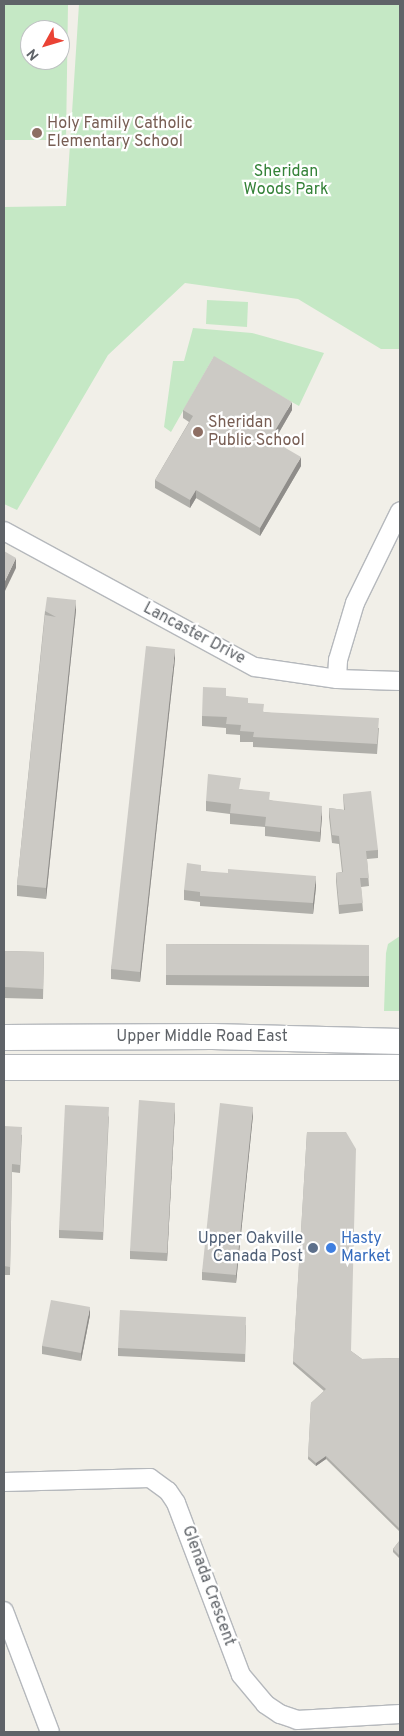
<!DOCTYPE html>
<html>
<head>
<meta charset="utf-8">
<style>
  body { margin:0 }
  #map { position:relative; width:404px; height:1736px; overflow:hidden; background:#f1efe8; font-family:Overpass,sans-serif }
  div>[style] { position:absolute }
  .green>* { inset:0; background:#c5e8c5 }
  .roads { filter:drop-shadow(1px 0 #b5b8bc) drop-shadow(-1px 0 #b5b8bc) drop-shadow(0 1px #b5b8bc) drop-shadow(0 -1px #b5b8bc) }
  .street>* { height:18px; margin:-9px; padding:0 9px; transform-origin:9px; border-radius:9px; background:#fff }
  .secondary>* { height:25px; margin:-12.5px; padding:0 12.5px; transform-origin:12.5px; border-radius:12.5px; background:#fff }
  .wall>* { inset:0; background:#afaea9 }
  .shaded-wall>* { inset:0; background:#8f8d8a }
  .building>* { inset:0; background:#cccac5 }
  .dots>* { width:14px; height:14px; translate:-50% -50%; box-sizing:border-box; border:2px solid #fff; border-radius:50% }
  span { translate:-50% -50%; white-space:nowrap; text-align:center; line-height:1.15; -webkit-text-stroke:4.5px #fff; paint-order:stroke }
  .education-label { font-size:16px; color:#785e54 }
  .left { translate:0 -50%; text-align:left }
  .park-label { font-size:16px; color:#348238 }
  .street-label { font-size:16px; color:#5f6368 }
  .service-label { font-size:16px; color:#4e5e75 }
  .right { translate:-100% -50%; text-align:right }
  .shop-label { font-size:16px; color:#366cbe }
  .frame { position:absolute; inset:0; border:5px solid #5f6368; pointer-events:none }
  .north { position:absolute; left:20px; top:20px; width:50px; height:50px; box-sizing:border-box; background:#fff; border:1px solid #bfc1c3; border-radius:50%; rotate:231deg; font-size:14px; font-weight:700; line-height:20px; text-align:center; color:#5f6368 }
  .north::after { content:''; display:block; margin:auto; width:18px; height:22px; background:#ea4335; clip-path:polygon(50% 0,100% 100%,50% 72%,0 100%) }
</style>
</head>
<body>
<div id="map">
  <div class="green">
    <i style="clip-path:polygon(evenodd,4px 4px,68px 4px,66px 140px,4px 140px,4px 4px,30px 30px,60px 30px,60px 60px,30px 60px,30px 30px)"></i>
    <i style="clip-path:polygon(79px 4px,400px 4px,400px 349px,381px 349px,298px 299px,185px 283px,108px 355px,17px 510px,4px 504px,4px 207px,66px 206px)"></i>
    <i style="clip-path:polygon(207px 300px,248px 302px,247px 327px,206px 324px)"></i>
    <i style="clip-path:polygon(193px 328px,252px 333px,324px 353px,299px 406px,213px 358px,171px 432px,164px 427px,173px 361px,184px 361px)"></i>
    <i style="clip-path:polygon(400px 936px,400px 1011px,384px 1011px,386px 953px,388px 944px)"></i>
  </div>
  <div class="roads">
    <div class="street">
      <i style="left:4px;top:531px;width:285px;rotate:28.5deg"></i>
      <i style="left:255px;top:667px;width:83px;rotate:8.3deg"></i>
      <i style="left:337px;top:679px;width:63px;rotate:1.8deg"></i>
      <i style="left:337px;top:679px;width:19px;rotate:-87deg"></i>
      <i style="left:338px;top:660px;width:59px;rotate:-73.4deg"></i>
      <i style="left:355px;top:603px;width:102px;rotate:-63.9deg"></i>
      <i style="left:4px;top:1482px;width:146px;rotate:-1.6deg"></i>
      <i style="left:150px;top:1478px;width:22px;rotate:36deg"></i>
      <i style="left:168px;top:1491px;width:14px;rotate:56deg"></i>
      <i style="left:176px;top:1503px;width:184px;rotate:69.3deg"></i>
      <i style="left:241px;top:1675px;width:38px;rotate:50deg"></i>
      <i style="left:265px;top:1704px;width:18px;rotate:34deg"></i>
      <i style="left:280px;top:1714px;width:18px;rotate:19deg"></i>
      <i style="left:297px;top:1720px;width:103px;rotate:-3.3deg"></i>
      <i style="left:4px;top:1611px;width:129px;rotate:69.2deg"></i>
    </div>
    <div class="secondary">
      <i style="left:4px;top:1037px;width:208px;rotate:-0.3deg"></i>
      <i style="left:212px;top:1036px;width:188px;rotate:1.5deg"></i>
      <i style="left:4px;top:1067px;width:396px"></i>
    </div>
  </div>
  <div class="wall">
    <i style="clip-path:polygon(183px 410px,292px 410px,274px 441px,301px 466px,260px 536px,196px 498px,190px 508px,155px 488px,155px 480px,189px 422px,183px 418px)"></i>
    <i style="clip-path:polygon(76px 610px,46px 899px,17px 896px,17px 885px,45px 611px)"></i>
    <i style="clip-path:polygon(175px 659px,140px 982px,111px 979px,111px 969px)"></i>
    <i style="clip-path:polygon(226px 696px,248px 703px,264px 712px,379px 728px,377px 754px,253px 747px,253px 742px,240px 742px,240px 735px,226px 734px,226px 728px,202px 726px,202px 716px)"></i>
    <i style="clip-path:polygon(241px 789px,270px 800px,322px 816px,320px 842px,265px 836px,265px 827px,230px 824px,230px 814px,206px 811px,206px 801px)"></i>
    <i style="clip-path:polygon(343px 794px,378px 850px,378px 858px,367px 859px,369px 886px,361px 887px,363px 911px,339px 914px,336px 881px,336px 873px,342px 872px,339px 844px,332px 843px,329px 817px,329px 808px,344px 810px)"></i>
    <i style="clip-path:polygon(201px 871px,316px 887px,313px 914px,200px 906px,200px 902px,184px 900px,184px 890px)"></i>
    <i style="clip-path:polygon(166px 944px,369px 945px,369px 987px,166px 985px)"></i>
    <i style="clip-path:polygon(4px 951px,44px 952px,43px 999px,4px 998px)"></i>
    <i style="clip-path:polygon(175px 1111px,167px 1261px,130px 1259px,130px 1251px)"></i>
    <i style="clip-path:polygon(109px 1115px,103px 1240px,59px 1238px,59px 1230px)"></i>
    <i style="clip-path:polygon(253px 1115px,236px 1283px,202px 1280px,202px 1272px)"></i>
    <i style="clip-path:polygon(4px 1126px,22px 1135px,20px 1173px,12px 1172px,10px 1275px,4px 1275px)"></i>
    <i style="clip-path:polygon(307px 1132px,351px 1351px,362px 1359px,400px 1358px,400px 1532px,326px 1459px,316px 1466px,308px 1459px,311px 1403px,324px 1391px,293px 1364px)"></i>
    <i style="clip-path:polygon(90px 1315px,81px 1361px,42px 1354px,42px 1346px)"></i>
    <i style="clip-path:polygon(246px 1325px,245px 1362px,118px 1356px,118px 1348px)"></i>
    <i style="clip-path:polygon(400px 1540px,400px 1559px,393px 1552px,393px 1549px)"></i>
  </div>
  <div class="shaded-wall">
    <i style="clip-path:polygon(292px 402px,292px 410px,270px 448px,270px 439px)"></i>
    <i style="clip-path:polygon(301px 457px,301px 466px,260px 536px,260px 528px)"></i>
    <i style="clip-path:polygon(196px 490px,196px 498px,190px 508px,190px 500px)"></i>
    <i style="clip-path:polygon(16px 558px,16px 568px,4px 593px,4px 583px)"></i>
    <i style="clip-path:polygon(76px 600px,76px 610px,46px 899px,46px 888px)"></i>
    <i style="clip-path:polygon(175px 649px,175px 659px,140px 982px,140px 972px)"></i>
    <i style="clip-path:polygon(322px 806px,322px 816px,320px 842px,320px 832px)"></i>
    <i style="clip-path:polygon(316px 876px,316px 887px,313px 914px,313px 903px)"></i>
    <i style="clip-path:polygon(175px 1103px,175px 1111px,167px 1261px,167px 1253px)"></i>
    <i style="clip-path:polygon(253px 1107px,253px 1115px,236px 1283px,236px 1275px)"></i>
    <i style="clip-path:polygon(90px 1307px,90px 1315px,81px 1361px,81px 1353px)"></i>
    <i style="clip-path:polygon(326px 1456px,326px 1459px,316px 1466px,316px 1463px)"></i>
  </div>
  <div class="building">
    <i style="clip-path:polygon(214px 356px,292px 402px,270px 439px,301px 457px,260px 528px,196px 490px,190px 500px,155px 480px,193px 416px,183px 410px)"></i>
    <i style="clip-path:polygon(4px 551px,16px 558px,4px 583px)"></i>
    <i style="clip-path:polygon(47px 597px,76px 600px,46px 888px,17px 885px,45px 615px,56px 617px,45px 611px)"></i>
    <i style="clip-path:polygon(146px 646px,175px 649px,140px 972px,111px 969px)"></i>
    <i style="clip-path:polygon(203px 687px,226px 688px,226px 696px,248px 698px,248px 703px,264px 704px,263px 712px,379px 718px,377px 744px,253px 737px,254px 732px,240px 731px,241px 725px,226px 724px,227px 717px,202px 716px)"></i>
    <i style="clip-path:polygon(208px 774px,241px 778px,239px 789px,270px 792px,269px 800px,322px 806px,320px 832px,265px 826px,266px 817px,230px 813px,231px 804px,206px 801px)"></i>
    <i style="clip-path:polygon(371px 791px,378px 850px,366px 851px,369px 878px,360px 878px,363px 903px,339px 905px,336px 873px,343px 872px,339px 836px,332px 835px,329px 808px,345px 810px,343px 794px)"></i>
    <i style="clip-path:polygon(187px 863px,201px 865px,201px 871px,228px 873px,228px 869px,316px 876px,313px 903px,200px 896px,200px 892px,184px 890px)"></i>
    <i style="clip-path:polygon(166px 944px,369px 945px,369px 976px,166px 975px)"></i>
    <i style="clip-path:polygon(4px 951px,44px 952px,43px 989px,4px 987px)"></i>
    <i style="clip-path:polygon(139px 1100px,175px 1103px,167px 1253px,130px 1251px)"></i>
    <i style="clip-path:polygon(220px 1103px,253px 1107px,236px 1275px,202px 1272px)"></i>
    <i style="clip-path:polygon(65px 1105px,109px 1107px,103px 1232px,59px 1230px)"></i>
    <i style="clip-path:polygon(4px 1126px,22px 1127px,20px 1165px,12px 1164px,10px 1267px,4px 1266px)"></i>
    <i style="clip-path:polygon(307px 1132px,346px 1132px,356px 1149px,351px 1351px,362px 1359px,400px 1358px,400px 1529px,326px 1456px,316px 1463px,308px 1456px,311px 1403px,326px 1389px,293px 1361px)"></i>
    <i style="clip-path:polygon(51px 1300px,90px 1307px,81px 1353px,42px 1346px)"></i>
    <i style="clip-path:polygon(120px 1310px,246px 1317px,245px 1354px,118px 1348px)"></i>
    <i style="clip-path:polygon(400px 1540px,400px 1556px,393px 1549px)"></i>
  </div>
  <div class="dots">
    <i style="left:37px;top:133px;background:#8d6e63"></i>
    <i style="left:198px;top:432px;background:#8d6e63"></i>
    <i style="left:313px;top:1248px;background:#5c6f8a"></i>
    <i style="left:331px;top:1248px;background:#3f7fe0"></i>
  </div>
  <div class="education-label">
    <span class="left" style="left:47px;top:133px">Holy Family Catholic<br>Elementary School</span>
    <span class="left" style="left:208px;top:432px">Sheridan<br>Public School</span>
  </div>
  <div class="park-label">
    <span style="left:286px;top:181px">Sheridan<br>Woods Park</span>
  </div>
  <div class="street-label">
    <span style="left:194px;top:634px;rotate:28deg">Lancaster Drive</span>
    <span style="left:202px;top:1037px">Upper Middle Road East</span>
    <span style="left:208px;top:1586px;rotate:70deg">Glenada Crescent</span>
  </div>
  <div class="service-label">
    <span class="right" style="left:303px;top:1248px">Upper Oakville<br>Canada Post</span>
  </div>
  <div class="shop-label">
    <span class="left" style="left:341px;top:1248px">Hasty<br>Market</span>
  </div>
  <div class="frame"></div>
  <div class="north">N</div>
</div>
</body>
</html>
